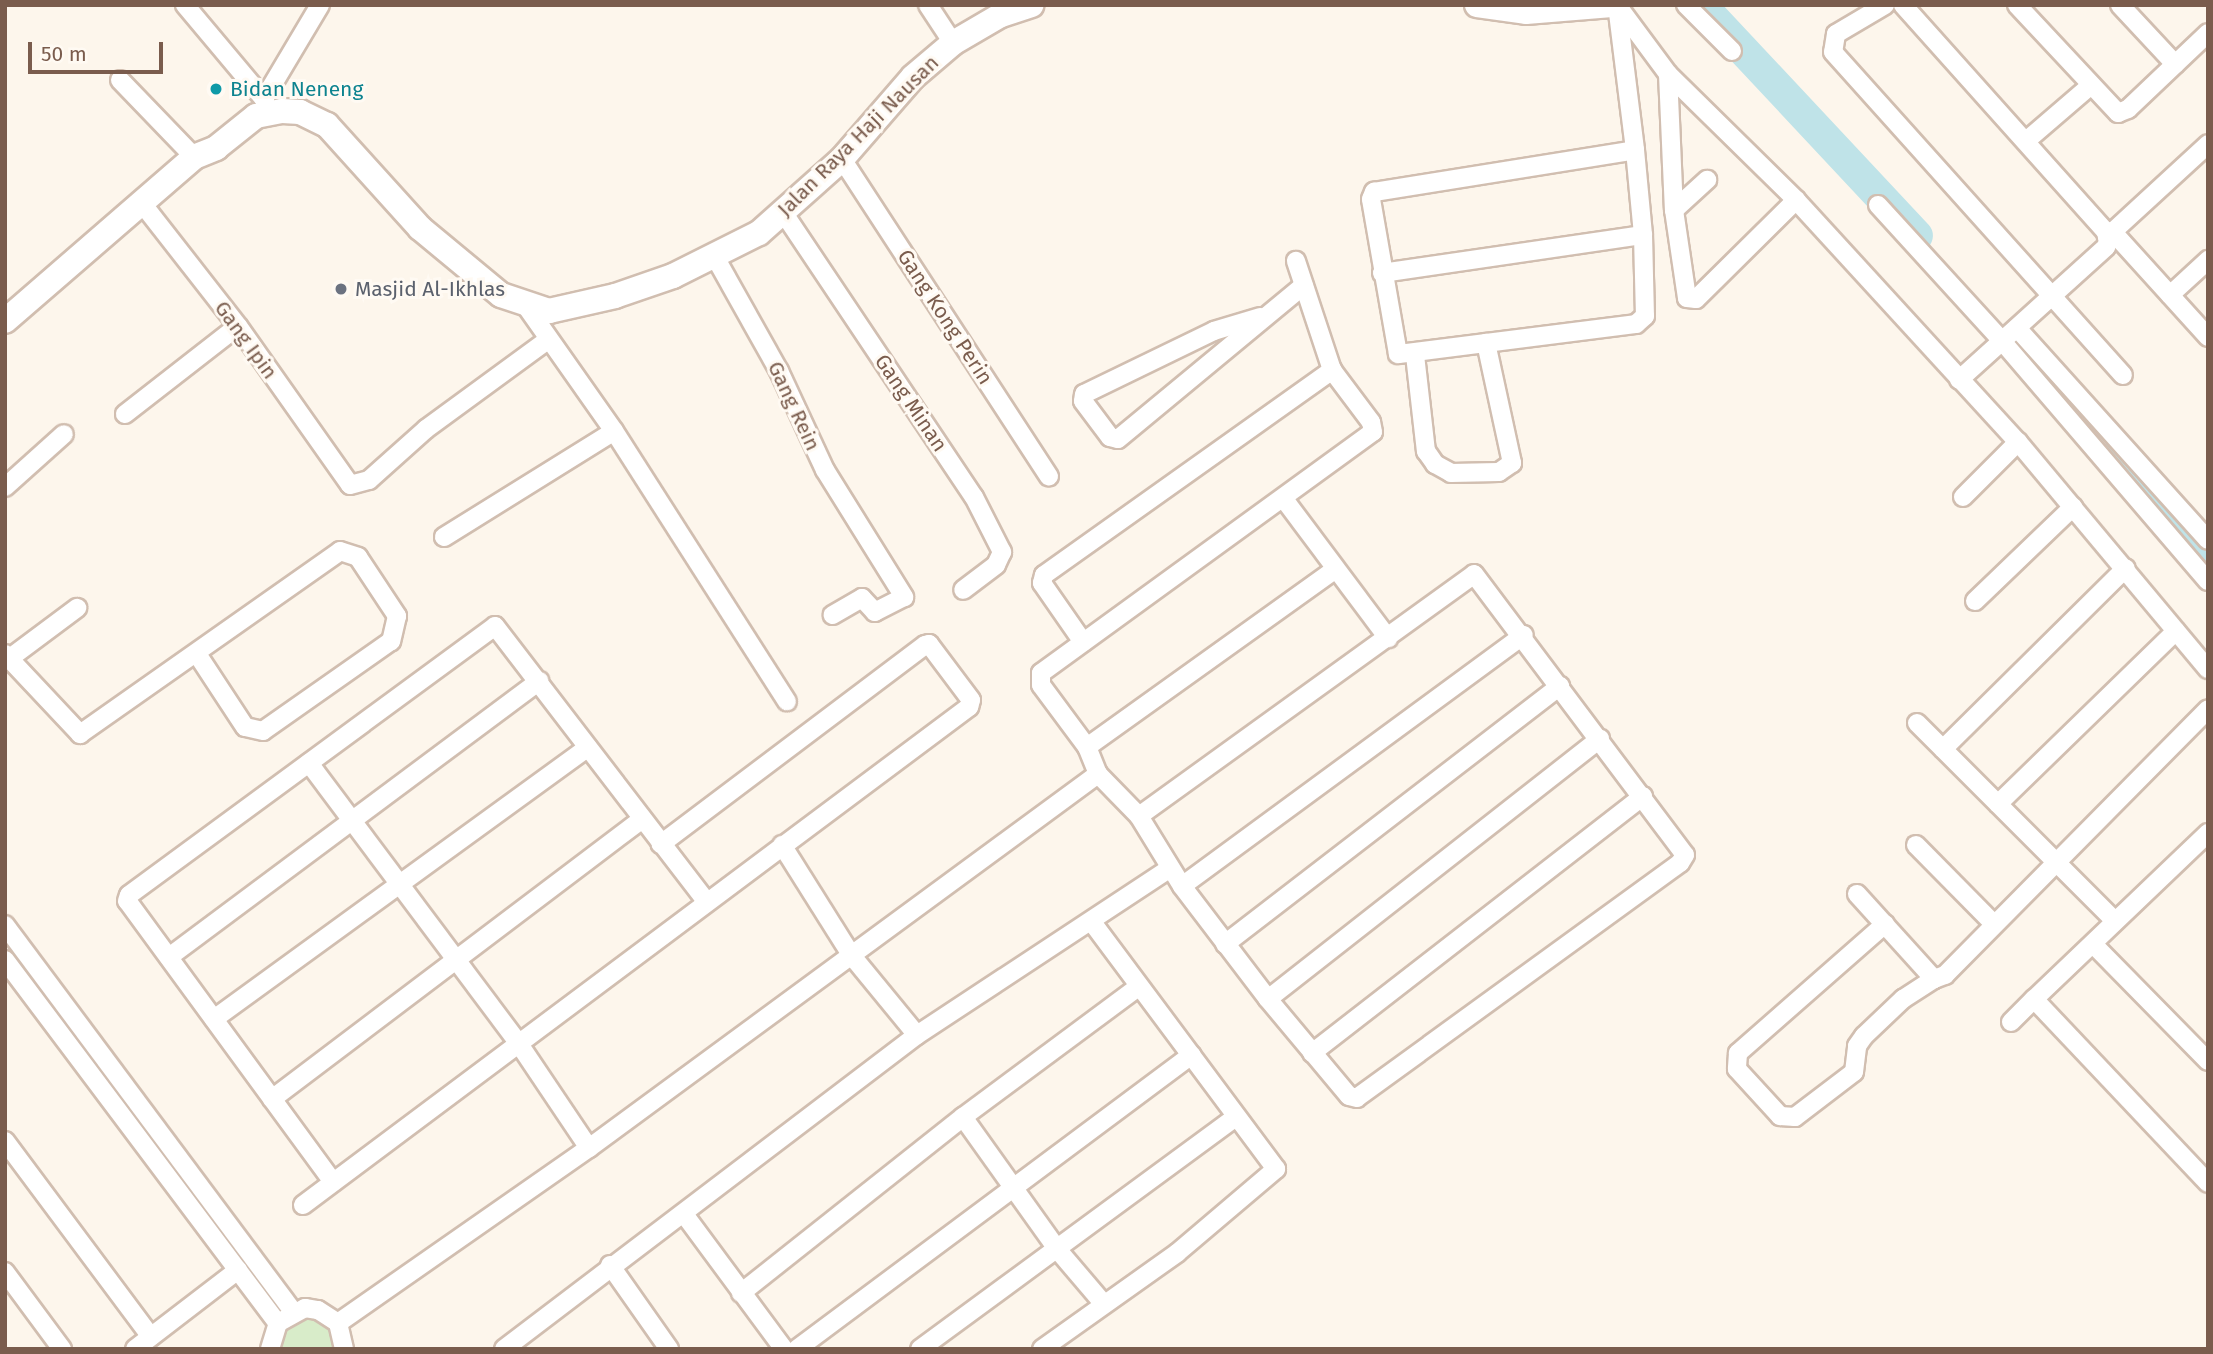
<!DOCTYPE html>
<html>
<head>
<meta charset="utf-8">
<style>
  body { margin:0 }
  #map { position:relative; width:2213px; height:1354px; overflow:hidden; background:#fdf6ec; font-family:"Fira Sans",sans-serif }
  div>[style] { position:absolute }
  .green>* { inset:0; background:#d8ecc9 }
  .river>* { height:32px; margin:-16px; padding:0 16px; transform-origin:16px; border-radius:16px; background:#bfe3e8 }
  .roads { filter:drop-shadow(2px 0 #d1beb0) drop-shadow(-2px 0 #d1beb0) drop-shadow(0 2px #d1beb0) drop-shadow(0 -2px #d1beb0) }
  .street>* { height:18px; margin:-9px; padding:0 9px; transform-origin:9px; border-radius:9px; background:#fff }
  .secondary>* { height:24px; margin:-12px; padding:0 12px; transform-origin:12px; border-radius:12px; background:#fff }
  .dots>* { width:19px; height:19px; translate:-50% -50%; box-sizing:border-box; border:4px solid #fffaf3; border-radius:50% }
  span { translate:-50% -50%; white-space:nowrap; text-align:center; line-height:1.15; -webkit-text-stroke:6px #fffaf3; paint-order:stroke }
  .culture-label { font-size:21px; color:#0d838f }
  .left { translate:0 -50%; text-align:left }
  .street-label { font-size:21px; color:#7a5c4d }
  .worship-label { font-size:21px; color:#5b616d }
  .frame { position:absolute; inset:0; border:7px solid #7a5c4d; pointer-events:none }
  .scale { position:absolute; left:28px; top:42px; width:135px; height:32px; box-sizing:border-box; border:4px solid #7a5c4d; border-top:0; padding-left:9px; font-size:21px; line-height:24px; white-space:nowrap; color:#7a5c4d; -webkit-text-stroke:5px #fffaf3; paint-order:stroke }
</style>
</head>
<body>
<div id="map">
  <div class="green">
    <i style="clip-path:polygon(318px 1310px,344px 1349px,270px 1349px,274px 1327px)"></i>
  </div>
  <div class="river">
    <i style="left:1701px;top:5px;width:316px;rotate:46.9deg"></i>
    <i style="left:2113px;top:458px;width:142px;rotate:48.1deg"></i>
  </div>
  <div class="roads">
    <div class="street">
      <i style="left:185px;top:5px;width:123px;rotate:50deg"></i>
      <i style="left:264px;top:99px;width:14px;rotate:73deg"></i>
      <i style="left:928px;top:5px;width:45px;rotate:56.7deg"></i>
      <i style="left:1617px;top:5px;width:146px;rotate:82.9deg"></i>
      <i style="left:1635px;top:150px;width:85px;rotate:84.6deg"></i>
      <i style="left:1643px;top:235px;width:81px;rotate:88.6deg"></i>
      <i style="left:1645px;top:316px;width:12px;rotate:138deg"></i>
      <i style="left:1636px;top:324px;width:240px;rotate:172.8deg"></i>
      <i style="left:1398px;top:354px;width:157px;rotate:-99.9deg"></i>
      <i style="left:1371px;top:199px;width:8px;rotate:-67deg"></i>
      <i style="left:1374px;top:192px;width:264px;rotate:-9.1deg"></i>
      <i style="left:1617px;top:5px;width:86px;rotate:53.5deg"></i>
      <i style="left:1668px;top:74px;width:180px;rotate:44.5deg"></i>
      <i style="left:1796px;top:200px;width:328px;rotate:47.5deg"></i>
      <i style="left:2018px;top:442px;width:296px;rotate:50.1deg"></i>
      <i style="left:1686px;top:5px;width:65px;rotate:45deg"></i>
      <i style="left:1885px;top:5px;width:57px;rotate:149.4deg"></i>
      <i style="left:1836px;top:34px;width:18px;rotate:99deg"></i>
      <i style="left:1833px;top:52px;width:434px;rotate:48.1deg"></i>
      <i style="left:1903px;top:5px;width:305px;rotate:48.2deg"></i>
      <i style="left:2106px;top:232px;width:10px;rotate:79deg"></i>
      <i style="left:2108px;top:242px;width:5px;rotate:112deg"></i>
      <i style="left:2106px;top:247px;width:198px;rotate:137.9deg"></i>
      <i style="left:2017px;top:5px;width:148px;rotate:46.9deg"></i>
      <i style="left:2118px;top:113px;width:11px;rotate:-22deg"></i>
      <i style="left:2128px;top:109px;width:110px;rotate:-43.5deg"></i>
      <i style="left:2120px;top:5px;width:81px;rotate:47deg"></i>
      <i style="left:1668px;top:74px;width:136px;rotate:87.5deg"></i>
      <i style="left:1674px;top:210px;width:89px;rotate:81.6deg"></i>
      <i style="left:1687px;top:298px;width:9px;rotate:6deg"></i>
      <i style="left:1696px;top:299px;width:141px;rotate:-44.7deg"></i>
      <i style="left:120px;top:80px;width:107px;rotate:46.1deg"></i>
      <i style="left:264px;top:99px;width:109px;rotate:-59.2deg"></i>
      <i style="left:2026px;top:141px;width:84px;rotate:-40.7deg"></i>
      <i style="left:842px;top:159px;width:379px;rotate:56.9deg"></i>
      <i style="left:141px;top:202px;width:157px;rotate:52deg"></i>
      <i style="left:238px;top:326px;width:194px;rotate:54.8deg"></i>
      <i style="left:350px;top:485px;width:20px;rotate:-15deg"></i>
      <i style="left:369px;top:480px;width:76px;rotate:-41.8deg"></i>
      <i style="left:426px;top:429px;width:152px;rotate:-36.2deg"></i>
      <i style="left:1878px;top:205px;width:184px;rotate:47.6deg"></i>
      <i style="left:2002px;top:341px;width:316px;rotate:49.4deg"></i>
      <i style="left:1674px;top:210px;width:45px;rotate:-42.3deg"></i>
      <i style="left:783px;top:212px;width:343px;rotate:56.2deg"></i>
      <i style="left:974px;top:497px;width:62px;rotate:63deg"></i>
      <i style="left:1002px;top:552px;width:14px;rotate:115deg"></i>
      <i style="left:996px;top:565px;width:41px;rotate:142.9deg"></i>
      <i style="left:2112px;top:231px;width:143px;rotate:47.8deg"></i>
      <i style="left:2107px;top:237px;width:137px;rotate:-42.6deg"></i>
      <i style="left:715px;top:257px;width:131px;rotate:60.7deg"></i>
      <i style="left:779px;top:371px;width:109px;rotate:65.1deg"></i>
      <i style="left:825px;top:470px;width:150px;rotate:58.1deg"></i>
      <i style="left:904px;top:597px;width:33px;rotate:153deg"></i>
      <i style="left:875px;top:612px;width:19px;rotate:-133deg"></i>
      <i style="left:862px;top:598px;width:34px;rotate:150deg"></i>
      <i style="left:1382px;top:273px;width:264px;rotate:-8.3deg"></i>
      <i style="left:2170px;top:295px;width:52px;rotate:-42.6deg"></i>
      <i style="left:1260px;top:317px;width:48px;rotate:163.1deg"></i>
      <i style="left:1214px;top:331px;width:144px;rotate:154.1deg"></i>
      <i style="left:1084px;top:394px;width:7px;rotate:98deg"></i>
      <i style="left:1083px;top:401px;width:45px;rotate:53.1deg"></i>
      <i style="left:1110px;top:437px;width:8px;rotate:14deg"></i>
      <i style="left:1118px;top:439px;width:241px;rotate:-39.6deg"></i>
      <i style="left:2017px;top:328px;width:285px;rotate:48deg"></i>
      <i style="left:1415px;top:355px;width:97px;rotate:83.5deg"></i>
      <i style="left:1426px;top:451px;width:16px;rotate:55deg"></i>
      <i style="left:1435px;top:464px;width:18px;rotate:29deg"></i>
      <i style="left:1451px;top:473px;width:48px;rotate:-1.2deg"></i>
      <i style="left:1499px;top:472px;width:16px;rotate:-35deg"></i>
      <i style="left:1512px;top:463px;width:123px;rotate:-102.2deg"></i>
      <i style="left:125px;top:414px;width:143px;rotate:-37.9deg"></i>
      <i style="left:614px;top:431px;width:321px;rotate:57.4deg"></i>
      <i style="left:5px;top:487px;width:79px;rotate:-41.9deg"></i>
      <i style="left:1963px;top:497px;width:78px;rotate:-45deg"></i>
      <i style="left:1284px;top:499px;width:174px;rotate:53.2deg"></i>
      <i style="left:444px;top:537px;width:200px;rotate:-31.9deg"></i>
      <i style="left:614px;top:431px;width:151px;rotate:-125.1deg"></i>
      <i style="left:1975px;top:601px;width:136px;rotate:-43.8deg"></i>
      <i style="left:1083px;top:642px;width:72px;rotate:-124.8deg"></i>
      <i style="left:1042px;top:583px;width:8px;rotate:-76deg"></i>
      <i style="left:1044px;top:575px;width:354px;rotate:-35.4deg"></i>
      <i style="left:5px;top:654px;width:110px;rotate:46.8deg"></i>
      <i style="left:80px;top:734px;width:318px;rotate:-35.1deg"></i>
      <i style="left:340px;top:551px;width:19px;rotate:18deg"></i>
      <i style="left:358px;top:557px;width:71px;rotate:56.5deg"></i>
      <i style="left:397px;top:616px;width:26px;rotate:103deg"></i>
      <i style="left:391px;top:641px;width:156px;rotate:144.9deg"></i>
      <i style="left:263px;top:731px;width:18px;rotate:-167deg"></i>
      <i style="left:245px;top:727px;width:87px;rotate:-123.3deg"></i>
      <i style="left:10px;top:658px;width:84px;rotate:-36.7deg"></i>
      <i style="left:1917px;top:723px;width:280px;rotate:45deg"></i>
      <i style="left:1087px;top:747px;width:306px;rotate:-35.6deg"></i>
      <i style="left:1943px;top:749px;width:257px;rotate:-44.7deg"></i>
      <i style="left:309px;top:763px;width:347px;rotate:53.2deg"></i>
      <i style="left:517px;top:1041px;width:129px;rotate:56.1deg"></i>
      <i style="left:1998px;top:804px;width:248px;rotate:-44.2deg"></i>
      <i style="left:1139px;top:816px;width:413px;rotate:-35.8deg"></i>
      <i style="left:1474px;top:574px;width:351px;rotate:53.1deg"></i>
      <i style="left:1685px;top:855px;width:9px;rotate:122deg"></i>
      <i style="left:1680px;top:863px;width:399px;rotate:144deg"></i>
      <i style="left:1357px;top:1098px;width:8px;rotate:-166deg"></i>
      <i style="left:1349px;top:1096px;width:126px;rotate:-129.9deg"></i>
      <i style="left:1268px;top:999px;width:142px;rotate:-127.3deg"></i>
      <i style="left:1182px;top:886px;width:82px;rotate:-121.6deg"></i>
      <i style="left:1139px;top:816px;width:59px;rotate:-134.3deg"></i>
      <i style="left:1098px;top:774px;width:29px;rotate:-112deg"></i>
      <i style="left:1087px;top:747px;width:77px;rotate:-126.6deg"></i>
      <i style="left:1041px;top:685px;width:12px;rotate:-90deg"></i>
      <i style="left:1041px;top:673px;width:410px;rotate:-36deg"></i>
      <i style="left:1373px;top:432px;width:10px;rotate:-101deg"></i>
      <i style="left:1371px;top:422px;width:65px;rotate:-126.9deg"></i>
      <i style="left:1332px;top:370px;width:115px;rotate:-108.3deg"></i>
      <i style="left:2208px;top:833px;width:240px;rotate:136.3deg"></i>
      <i style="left:2034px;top:999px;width:253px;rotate:46.6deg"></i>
      <i style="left:782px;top:845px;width:131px;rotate:57.8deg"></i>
      <i style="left:852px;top:956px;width:102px;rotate:50.6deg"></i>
      <i style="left:1916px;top:845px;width:111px;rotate:45.4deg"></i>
      <i style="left:1182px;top:886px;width:424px;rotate:-36.3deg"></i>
      <i style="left:1857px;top:894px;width:115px;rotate:47.8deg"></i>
      <i style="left:1934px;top:979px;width:12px;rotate:-20deg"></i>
      <i style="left:1945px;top:975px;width:374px;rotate:-45.3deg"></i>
      <i style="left:1885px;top:924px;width:196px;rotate:138.7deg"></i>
      <i style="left:1738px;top:1053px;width:16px;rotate:94deg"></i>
      <i style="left:1737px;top:1069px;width:64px;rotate:47.5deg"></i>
      <i style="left:1780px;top:1116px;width:15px;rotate:4deg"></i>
      <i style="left:1795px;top:1117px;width:74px;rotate:-37.3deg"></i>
      <i style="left:1854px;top:1072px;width:26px;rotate:-83deg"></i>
      <i style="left:1857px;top:1046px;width:12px;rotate:-55deg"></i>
      <i style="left:1864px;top:1036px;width:54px;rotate:-43.5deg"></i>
      <i style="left:1903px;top:999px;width:37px;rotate:-33deg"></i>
      <i style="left:5px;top:925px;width:482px;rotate:53.3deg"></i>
      <i style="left:1225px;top:944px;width:423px;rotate:-37.6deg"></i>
      <i style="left:2093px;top:944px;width:164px;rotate:45.5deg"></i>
      <i style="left:169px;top:957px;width:462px;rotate:-36.7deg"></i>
      <i style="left:5px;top:960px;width:454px;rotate:53.1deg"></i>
      <i style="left:1268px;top:999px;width:422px;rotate:-38.1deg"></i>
      <i style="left:214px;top:1019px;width:462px;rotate:-36deg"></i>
      <i style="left:2011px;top:1022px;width:33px;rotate:-45deg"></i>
      <i style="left:1312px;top:1053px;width:419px;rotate:-37.8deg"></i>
      <i style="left:272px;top:1099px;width:463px;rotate:-37.1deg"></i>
      <i style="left:963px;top:1117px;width:162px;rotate:54.5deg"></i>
      <i style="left:1057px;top:1249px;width:71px;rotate:49.6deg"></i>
      <i style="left:5px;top:1141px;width:244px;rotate:53.3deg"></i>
      <i style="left:333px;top:1182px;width:348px;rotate:-126.2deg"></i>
      <i style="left:127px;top:901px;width:6px;rotate:-72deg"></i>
      <i style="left:129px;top:895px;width:454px;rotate:-36.3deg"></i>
      <i style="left:495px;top:626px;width:347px;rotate:52.5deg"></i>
      <i style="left:303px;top:1205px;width:832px;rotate:-36.79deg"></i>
      <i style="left:969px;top:707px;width:7px;rotate:-74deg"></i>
      <i style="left:971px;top:700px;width:70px;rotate:-126.9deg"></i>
      <i style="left:929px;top:644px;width:4px;rotate:166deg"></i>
      <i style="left:925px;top:645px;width:331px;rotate:143deg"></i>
      <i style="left:684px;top:1214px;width:168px;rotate:53.5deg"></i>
      <i style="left:610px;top:1265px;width:103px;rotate:54.9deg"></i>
      <i style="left:5px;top:1272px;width:96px;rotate:53.5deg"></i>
      <i style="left:741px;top:1293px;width:283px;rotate:-38.4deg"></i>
      <i style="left:963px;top:1117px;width:218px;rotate:-36.6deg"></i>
      <i style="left:338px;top:1323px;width:306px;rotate:-34.9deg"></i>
      <i style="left:589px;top:1148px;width:632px;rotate:-36.31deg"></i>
      <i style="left:135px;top:1349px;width:130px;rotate:-37.5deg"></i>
      <i style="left:270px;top:1349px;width:27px;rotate:-73deg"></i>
      <i style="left:278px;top:1323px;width:31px;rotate:-29deg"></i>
      <i style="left:305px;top:1308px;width:13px;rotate:9deg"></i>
      <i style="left:318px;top:1310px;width:24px;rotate:33deg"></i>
      <i style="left:338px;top:1323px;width:27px;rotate:77deg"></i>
      <i style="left:504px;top:1349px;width:519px;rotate:-37.25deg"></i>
      <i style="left:917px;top:1035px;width:303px;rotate:-33.4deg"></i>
      <i style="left:797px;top:1349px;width:492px;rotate:-36.7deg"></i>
      <i style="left:920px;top:1349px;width:391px;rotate:-36.3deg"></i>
      <i style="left:1042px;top:1349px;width:166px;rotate:-35.4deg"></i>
      <i style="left:1177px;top:1253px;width:130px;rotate:-40.3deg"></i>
      <i style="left:1276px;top:1169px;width:309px;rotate:-126.7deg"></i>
    </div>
    <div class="secondary">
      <i style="left:1477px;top:5px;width:49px;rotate:8.1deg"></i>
      <i style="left:1526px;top:12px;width:86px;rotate:-4.7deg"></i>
      <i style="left:5px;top:321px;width:250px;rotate:-40.9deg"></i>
      <i style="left:194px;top:157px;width:24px;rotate:-22deg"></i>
      <i style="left:216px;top:148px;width:51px;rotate:-38.7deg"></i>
      <i style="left:256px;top:116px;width:26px;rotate:-11deg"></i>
      <i style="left:282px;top:111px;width:18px;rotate:3deg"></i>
      <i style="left:300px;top:112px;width:30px;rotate:26deg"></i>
      <i style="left:327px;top:125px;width:139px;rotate:47.9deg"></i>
      <i style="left:420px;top:228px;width:105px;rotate:39.6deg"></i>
      <i style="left:501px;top:295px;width:51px;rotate:18.4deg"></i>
      <i style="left:549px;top:311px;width:68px;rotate:-12.8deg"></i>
      <i style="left:615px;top:296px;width:61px;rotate:-19deg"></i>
      <i style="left:673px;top:276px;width:96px;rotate:-26.6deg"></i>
      <i style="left:759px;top:233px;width:111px;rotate:-41.7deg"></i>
      <i style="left:842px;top:159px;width:108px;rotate:-49.1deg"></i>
      <i style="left:913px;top:77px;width:52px;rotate:-40.4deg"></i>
      <i style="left:953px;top:43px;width:56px;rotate:-30.3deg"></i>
      <i style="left:1001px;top:15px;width:32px;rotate:-18deg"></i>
    </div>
  </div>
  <div class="dots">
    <i style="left:216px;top:89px;background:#0f9aa8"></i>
    <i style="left:341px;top:289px;background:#6b7280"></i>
  </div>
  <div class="culture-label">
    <span class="left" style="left:230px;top:89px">Bidan Neneng</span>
  </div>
  <div class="street-label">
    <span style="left:858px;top:136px;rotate:-45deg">Jalan Raya Haji Nausan</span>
    <span style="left:945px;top:317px;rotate:57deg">Gang Kong Perin</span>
    <span style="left:246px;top:340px;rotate:54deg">Gang Ipin</span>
    <span style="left:911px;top:403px;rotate:56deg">Gang Minan</span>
    <span style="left:794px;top:406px;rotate:65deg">Gang Rein</span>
  </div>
  <div class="worship-label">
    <span class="left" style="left:355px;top:289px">Masjid Al-Ikhlas</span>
  </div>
  <div class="frame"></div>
  <div class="scale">50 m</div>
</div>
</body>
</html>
